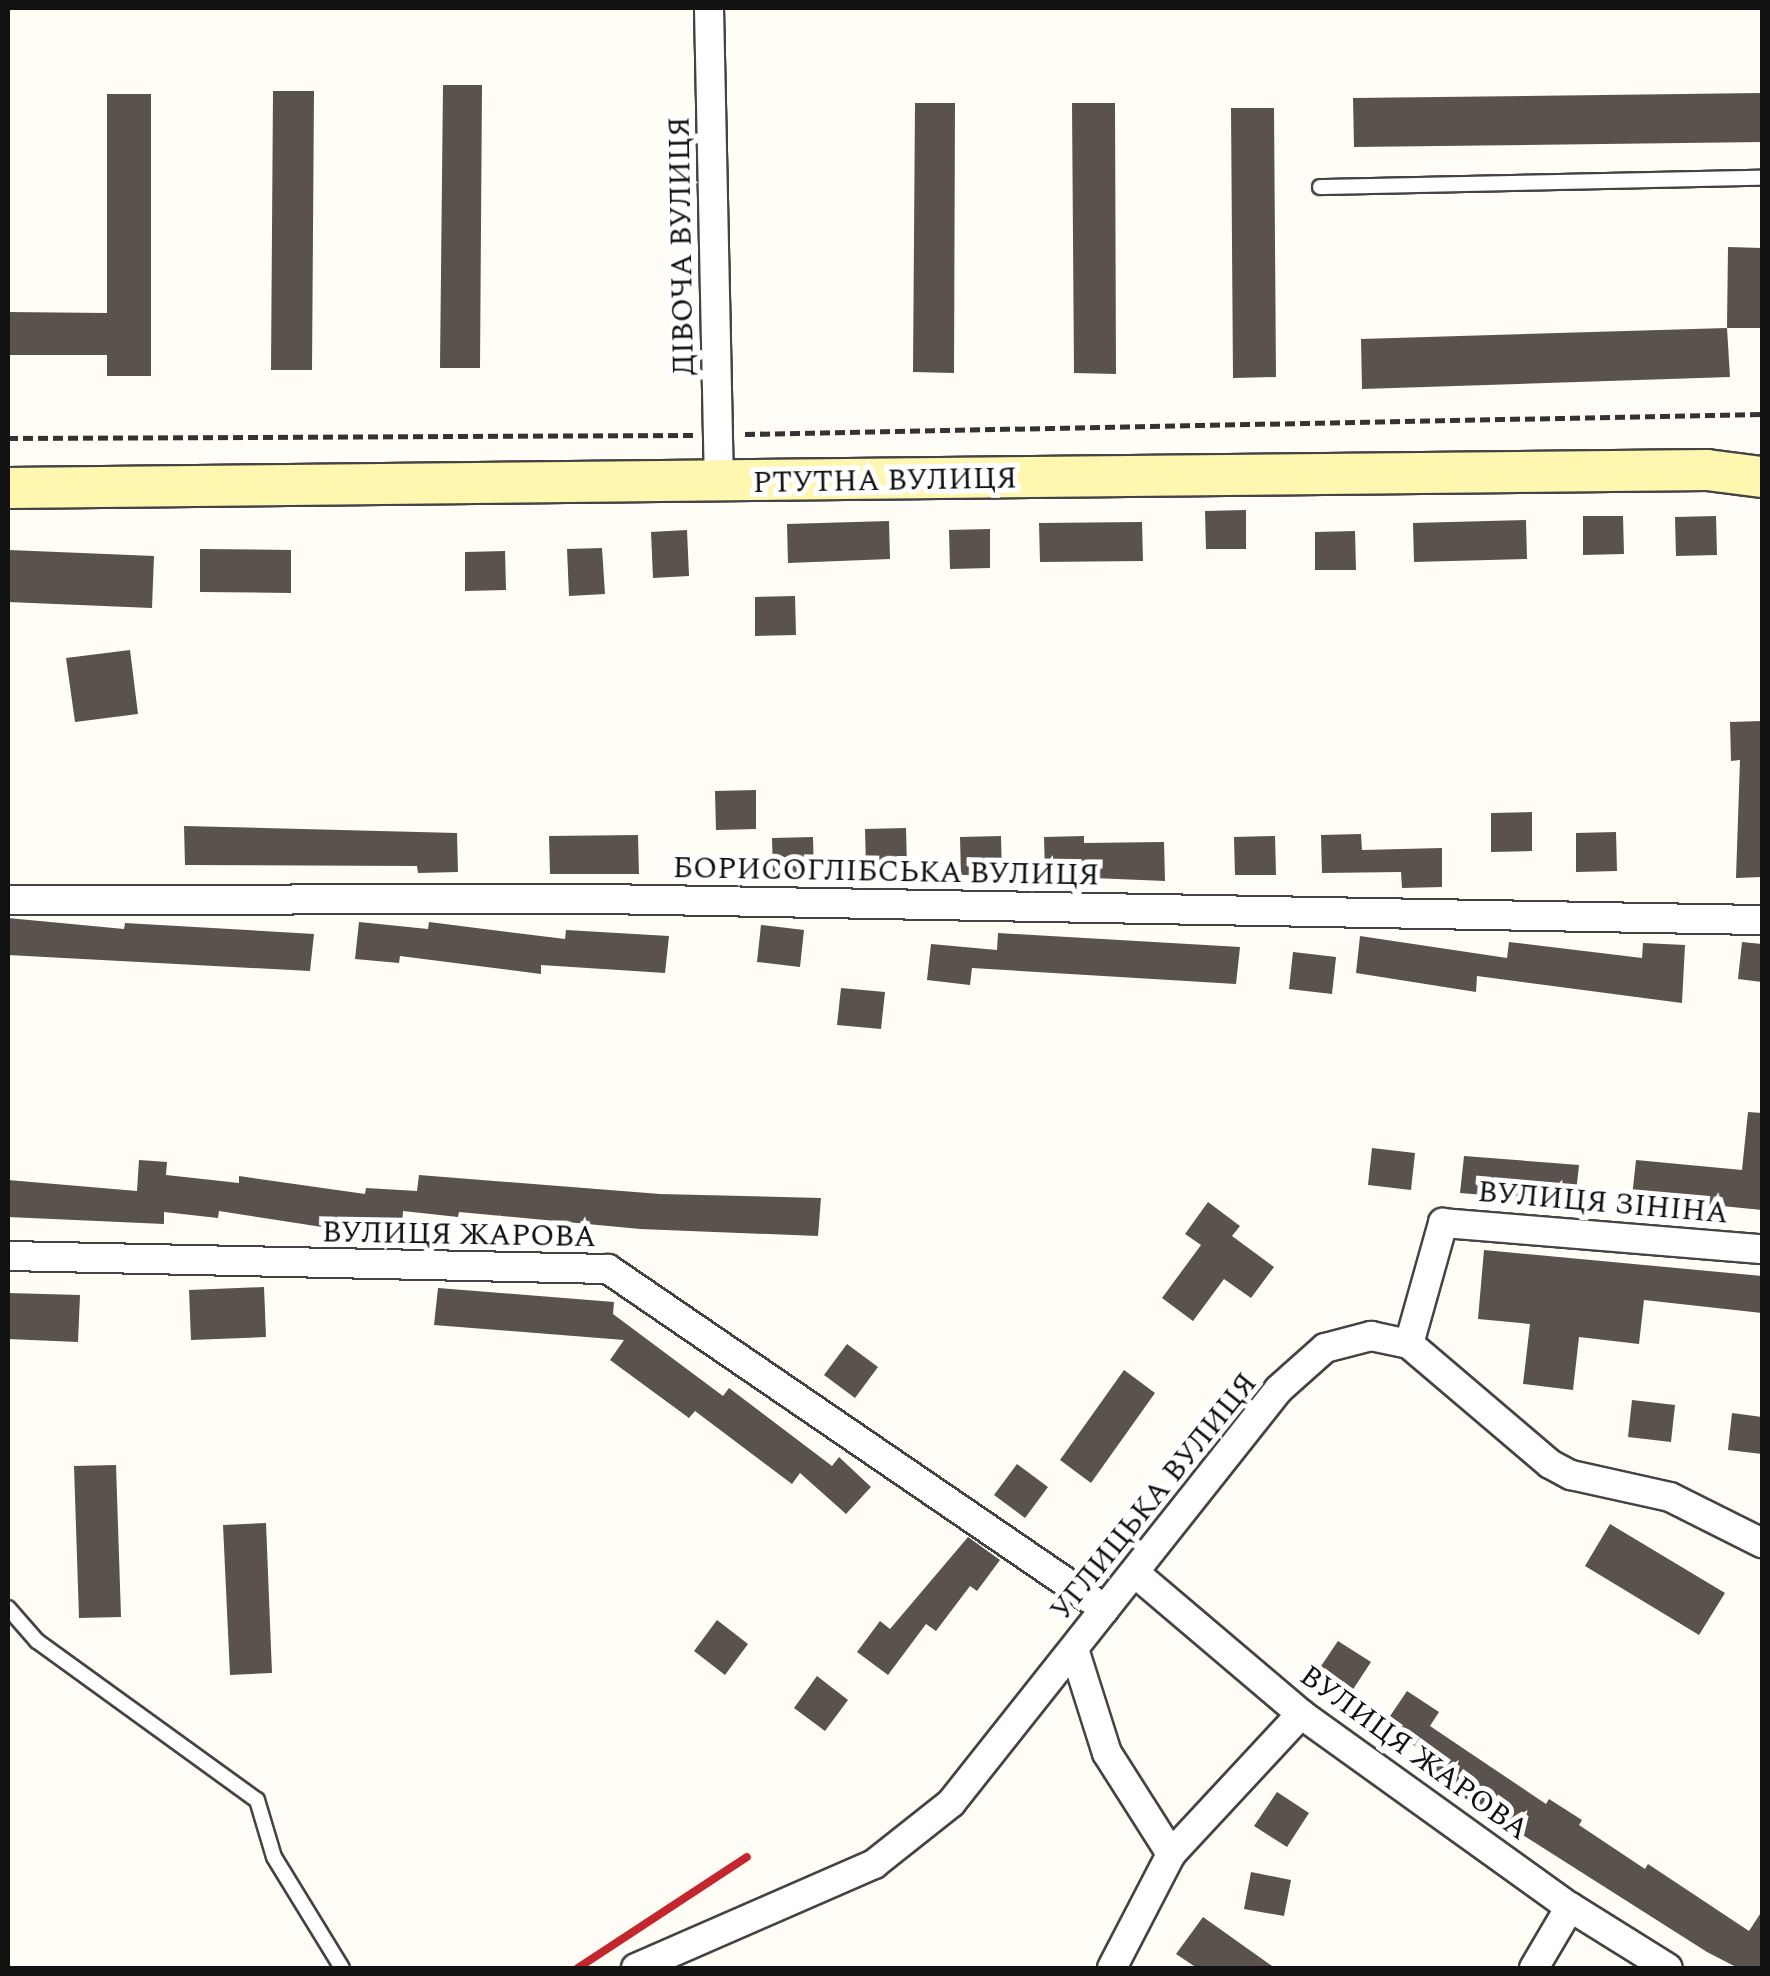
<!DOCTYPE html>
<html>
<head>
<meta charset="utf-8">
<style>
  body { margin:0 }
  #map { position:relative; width:1770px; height:1976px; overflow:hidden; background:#fffdf5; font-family:Spectral,serif }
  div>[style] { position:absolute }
  .building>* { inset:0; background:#5a524d }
  .path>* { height:5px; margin-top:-2.5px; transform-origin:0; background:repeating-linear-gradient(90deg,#333 0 10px,transparent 0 15px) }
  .roads { filter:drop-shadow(2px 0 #444) drop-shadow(-2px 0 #444) drop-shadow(0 2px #444) drop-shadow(0 -2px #444) }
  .service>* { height:14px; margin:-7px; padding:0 7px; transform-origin:7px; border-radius:7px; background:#fff }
  .minor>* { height:28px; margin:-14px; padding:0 14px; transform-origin:14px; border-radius:14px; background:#fff }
  .secondary>* { height:40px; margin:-20px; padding:0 20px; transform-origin:20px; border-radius:20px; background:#fff6b0 }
  .rail>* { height:8px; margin:-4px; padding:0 4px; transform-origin:4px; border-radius:4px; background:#c4262e }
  span { translate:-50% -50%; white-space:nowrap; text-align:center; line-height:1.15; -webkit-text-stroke:10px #fff; paint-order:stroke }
  .street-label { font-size:30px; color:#111 }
  .frame { position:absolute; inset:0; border:10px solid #111; pointer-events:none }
</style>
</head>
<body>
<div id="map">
  <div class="building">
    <i style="clip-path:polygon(443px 85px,482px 85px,480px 368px,440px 368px)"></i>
    <i style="clip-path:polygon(273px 91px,314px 91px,312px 370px,271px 370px)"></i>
    <i style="clip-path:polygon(1761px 93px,1762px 142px,1354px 147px,1353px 98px)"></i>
    <i style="clip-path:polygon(107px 94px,151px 94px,151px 376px,107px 376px,107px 355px,8px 355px,8px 312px,107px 313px)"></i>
    <i style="clip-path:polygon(915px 103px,955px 103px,954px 373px,913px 372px)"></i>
    <i style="clip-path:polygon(1072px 103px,1115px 103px,1116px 374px,1074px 373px)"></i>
    <i style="clip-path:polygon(1231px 108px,1274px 108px,1276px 377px,1233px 378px)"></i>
    <i style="clip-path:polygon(1728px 247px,1762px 248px,1762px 328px,1727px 328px)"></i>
    <i style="clip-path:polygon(1727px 328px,1730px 377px,1362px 389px,1361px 339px)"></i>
    <i style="clip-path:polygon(1246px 510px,1246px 549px,1206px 549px,1205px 511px)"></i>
    <i style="clip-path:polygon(1583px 516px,1623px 516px,1624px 554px,1583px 555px)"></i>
    <i style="clip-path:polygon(1716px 516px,1717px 555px,1676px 556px,1675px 517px)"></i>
    <i style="clip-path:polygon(1526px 520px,1527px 559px,1414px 562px,1413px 523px)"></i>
    <i style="clip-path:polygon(889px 521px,890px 559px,788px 563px,787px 524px)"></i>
    <i style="clip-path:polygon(1142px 522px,1143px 561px,1040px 562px,1039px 523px)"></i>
    <i style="clip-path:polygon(990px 529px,990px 568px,950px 569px,949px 530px)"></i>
    <i style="clip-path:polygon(687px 530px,689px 576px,653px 578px,651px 532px)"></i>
    <i style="clip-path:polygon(1355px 531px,1356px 570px,1315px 570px,1315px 532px)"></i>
    <i style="clip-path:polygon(602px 548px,605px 594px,569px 596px,567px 549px)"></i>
    <i style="clip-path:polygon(200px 549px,291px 550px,291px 593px,200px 592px)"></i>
    <i style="clip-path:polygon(9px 550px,154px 556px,152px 608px,8px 602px)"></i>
    <i style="clip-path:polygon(505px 551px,506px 590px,465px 591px,465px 552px)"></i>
    <i style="clip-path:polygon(795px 596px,796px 635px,755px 636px,755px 597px)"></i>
    <i style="clip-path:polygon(130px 650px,138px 714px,75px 722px,66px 658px)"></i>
    <i style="clip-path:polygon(1762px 721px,1762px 877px,1736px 878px,1740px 760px,1731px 761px,1730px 722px)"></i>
    <i style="clip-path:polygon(756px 790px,756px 829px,716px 830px,715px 791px)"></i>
    <i style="clip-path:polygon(1532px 812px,1532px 851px,1491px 852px,1491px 813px)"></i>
    <i style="clip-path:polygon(184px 826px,457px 833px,458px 872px,418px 873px,417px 866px,185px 865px)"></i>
    <i style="clip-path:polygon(906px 828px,907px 867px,866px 868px,865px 829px)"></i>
    <i style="clip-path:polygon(1616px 832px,1617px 871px,1576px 872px,1576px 833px)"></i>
    <i style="clip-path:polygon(1361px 834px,1362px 850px,1442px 848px,1442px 887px,1402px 888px,1401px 872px,1322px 873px,1321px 835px)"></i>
    <i style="clip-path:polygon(638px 835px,639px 874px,550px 874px,549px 836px)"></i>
    <i style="clip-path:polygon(1001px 836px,1002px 875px,961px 875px,960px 837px)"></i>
    <i style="clip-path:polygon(1084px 836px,1084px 843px,1164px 842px,1165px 881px,1045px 876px,1044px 837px)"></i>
    <i style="clip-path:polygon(1275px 836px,1276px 875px,1235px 875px,1234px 837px)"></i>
    <i style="clip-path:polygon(813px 837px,814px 876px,773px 877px,772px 838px)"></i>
    <i style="clip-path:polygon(8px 918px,124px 929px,125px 923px,314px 934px,310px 971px,8px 955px)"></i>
    <i style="clip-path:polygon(359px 922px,428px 929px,429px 922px,565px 939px,566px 930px,669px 936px,665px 973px,541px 965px,541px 974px,400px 956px,399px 963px,355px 959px)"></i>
    <i style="clip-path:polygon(761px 925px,804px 930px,800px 967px,757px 962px)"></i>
    <i style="clip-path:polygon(998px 933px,1240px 947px,1236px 984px,972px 968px,970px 985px,927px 980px,931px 944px,997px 950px)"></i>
    <i style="clip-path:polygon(1360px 936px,1507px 958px,1509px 942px,1642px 958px,1643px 943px,1685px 945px,1682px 1003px,1477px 976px,1476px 992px,1356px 973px)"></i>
    <i style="clip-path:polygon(1742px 942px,1762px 944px,1762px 982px,1738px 979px)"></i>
    <i style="clip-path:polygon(1293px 952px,1336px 957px,1332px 994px,1289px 989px)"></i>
    <i style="clip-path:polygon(841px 988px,885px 992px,881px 1029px,837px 1025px)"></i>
    <i style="clip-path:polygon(1748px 1112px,1762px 1113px,1762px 1210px,1632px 1197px,1636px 1160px,1742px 1170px)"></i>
    <i style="clip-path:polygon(1372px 1148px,1415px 1153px,1411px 1190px,1368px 1185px)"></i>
    <i style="clip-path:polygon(1464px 1156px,1579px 1165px,1575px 1202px,1460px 1193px)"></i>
    <i style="clip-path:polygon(139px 1160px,167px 1162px,166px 1175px,239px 1183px,239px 1176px,365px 1194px,366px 1188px,417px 1191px,419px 1175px,660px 1194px,821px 1198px,818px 1236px,640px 1229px,459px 1212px,458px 1217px,403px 1211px,402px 1229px,335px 1229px,219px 1211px,218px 1218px,164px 1212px,164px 1224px,8px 1217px,8px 1180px,137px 1191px)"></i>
    <i style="clip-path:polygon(1208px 1202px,1240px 1226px,1232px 1236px,1274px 1267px,1251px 1298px,1224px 1279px,1193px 1321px,1162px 1298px,1201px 1245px,1185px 1234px)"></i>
    <i style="clip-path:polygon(1484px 1250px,1762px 1276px,1762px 1313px,1644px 1300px,1639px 1344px,1579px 1337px,1573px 1390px,1523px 1384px,1530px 1324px,1478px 1319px)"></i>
    <i style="clip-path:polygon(264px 1287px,266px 1337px,191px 1340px,189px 1290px)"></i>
    <i style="clip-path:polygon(438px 1288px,614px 1302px,613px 1314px,723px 1396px,729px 1388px,832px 1466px,839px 1457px,871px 1487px,846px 1514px,800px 1473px,792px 1484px,695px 1411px,689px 1418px,610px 1360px,624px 1340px,434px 1325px)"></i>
    <i style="clip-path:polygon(8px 1293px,80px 1295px,78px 1342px,8px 1339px)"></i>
    <i style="clip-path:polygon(847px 1344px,878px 1367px,855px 1398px,824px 1375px)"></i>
    <i style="clip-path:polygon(1124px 1370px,1155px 1393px,1091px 1483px,1060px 1460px)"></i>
    <i style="clip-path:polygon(1632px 1400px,1675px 1405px,1671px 1442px,1628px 1437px)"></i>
    <i style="clip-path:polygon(1732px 1413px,1762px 1417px,1762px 1454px,1728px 1450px)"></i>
    <i style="clip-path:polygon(1017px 1464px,1048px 1487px,1025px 1518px,994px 1495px)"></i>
    <i style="clip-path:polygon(116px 1465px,121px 1617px,79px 1618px,74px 1466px)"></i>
    <i style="clip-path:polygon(266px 1523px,272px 1673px,230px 1675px,223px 1525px)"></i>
    <i style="clip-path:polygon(1610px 1524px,1725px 1593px,1699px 1635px,1585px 1566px)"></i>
    <i style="clip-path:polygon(968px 1537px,1000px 1560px,977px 1591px,970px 1586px,936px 1631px,926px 1624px,888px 1675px,857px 1652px,880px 1621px,890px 1629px)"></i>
    <i style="clip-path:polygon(717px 1620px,748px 1644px,725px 1675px,694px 1651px)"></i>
    <i style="clip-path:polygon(1338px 1641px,1371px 1662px,1348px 1697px,1315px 1675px)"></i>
    <i style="clip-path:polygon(817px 1676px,848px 1700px,825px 1731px,794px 1708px)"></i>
    <i style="clip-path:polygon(1407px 1691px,1439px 1712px,1430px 1726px,1546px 1804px,1549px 1799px,1582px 1820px,1579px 1825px,1645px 1869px,1648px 1864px,1749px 1931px,1762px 1911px,1762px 1968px,1738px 1968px,1707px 1952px,1430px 1776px,1439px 1762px,1384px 1725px)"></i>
    <i style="clip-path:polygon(1277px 1792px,1309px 1813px,1287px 1847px,1254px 1826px)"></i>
    <i style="clip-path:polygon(1251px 1872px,1291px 1880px,1284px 1916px,1244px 1909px)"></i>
    <i style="clip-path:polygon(1203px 1917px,1275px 1968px,1197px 1968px,1176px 1954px)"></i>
  </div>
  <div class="path">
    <i style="left:745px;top:434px;width:1017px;rotate:-1.13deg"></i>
    <i style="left:8px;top:438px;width:686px;rotate:-0.25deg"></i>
  </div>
  <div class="roads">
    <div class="service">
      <i style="left:1320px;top:187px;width:442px;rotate:-1.2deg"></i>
      <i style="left:8px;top:1608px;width:44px;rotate:48.7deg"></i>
      <i style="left:37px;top:1641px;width:271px;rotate:35.9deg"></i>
      <i style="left:257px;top:1800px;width:59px;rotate:73.4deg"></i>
      <i style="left:274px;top:1857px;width:130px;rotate:58.5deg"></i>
    </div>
    <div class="minor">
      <i style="left:709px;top:8px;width:475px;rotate:88.8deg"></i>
      <i style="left:8px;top:900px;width:594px;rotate:-0.1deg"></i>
      <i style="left:602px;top:899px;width:1160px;rotate:1.04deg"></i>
      <i style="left:8px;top:1256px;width:600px;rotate:1.24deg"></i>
      <i style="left:608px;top:1269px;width:602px;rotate:34.38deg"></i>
      <i style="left:1409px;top:1344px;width:126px;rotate:-74.3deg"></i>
      <i style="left:1443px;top:1223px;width:320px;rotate:4.7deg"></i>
      <i style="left:1135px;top:1573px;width:218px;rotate:40.3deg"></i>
      <i style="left:1301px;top:1714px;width:331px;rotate:35.7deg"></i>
      <i style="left:1570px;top:1907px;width:115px;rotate:31.9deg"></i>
      <i style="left:1074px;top:1649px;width:109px;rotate:72.4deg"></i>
      <i style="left:1107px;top:1753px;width:120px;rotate:57.6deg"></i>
      <i style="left:636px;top:1968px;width:260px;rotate:-23.6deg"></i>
      <i style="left:874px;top:1864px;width:98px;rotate:-38.4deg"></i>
      <i style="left:951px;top:1803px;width:528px;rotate:-51.61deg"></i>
      <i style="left:1279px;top:1389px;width:62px;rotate:-41.7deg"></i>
      <i style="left:1325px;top:1348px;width:48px;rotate:-14.6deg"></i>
      <i style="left:1371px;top:1336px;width:39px;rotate:12deg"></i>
      <i style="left:1409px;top:1344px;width:185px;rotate:40.4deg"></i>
      <i style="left:1550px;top:1464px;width:24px;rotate:28deg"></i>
      <i style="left:1571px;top:1475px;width:101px;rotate:12.5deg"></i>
      <i style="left:1670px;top:1497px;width:103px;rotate:26.6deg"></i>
      <i style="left:1112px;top:1968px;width:128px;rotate:-62.6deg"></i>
      <i style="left:1171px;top:1854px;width:191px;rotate:-47.1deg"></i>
      <i style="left:1534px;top:1968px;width:71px;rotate:-59.5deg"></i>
    </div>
    <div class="secondary">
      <i style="left:8px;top:488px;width:1699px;rotate:-0.61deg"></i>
      <i style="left:1707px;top:470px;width:55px;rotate:7.3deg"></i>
    </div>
  </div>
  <div class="rail">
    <i style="left:578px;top:1968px;width:202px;rotate:-33.3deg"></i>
  </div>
  <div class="street-label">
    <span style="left:682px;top:246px;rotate:-91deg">ДІВОЧА ВУЛИЦЯ</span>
    <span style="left:885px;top:481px;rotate:-1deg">РТУТНА ВУЛИЦЯ</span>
    <span style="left:886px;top:872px;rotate:1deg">БОРИСОГЛІБСЬКА ВУЛИЦЯ</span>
    <span style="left:1603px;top:1203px;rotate:5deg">ВУЛИЦЯ ЗІНІНА</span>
    <span style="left:459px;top:1235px;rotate:1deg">ВУЛИЦЯ ЖАРОВА</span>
    <span style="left:1154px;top:1497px;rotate:-51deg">УГЛИЦЬКА ВУЛИЦЯ</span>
    <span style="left:1414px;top:1753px;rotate:36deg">ВУЛИЦЯ ЖАРОВА</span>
  </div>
  <div class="frame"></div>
</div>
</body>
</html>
